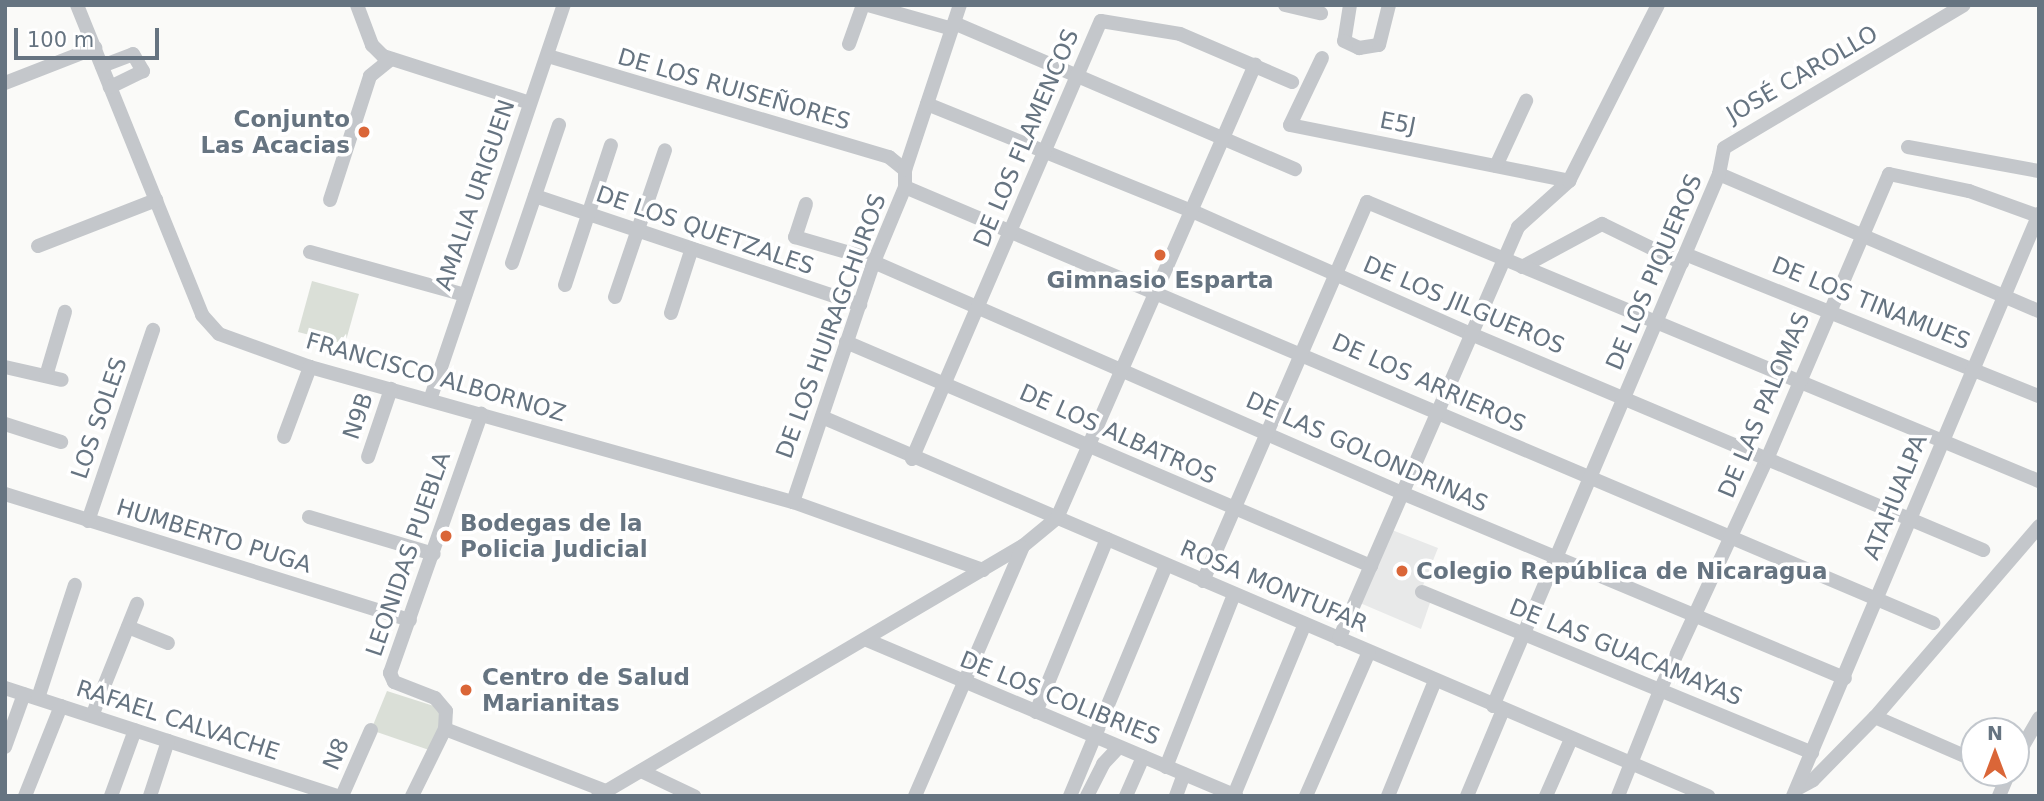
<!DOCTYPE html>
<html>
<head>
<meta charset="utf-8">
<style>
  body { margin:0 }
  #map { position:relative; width:2044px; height:801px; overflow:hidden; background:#fafaf8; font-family:"DejaVu Sans",sans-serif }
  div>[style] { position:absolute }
  .built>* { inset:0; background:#e8e9e9 }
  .green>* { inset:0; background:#dadfd7 }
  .minor>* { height:14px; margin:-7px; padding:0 7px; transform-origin:7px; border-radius:7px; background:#c4c7cb }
  .dots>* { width:19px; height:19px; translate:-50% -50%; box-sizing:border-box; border:4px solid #fff; border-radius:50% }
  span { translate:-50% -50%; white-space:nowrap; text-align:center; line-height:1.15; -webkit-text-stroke:7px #fff; paint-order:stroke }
  .street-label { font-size:23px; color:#667481 }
  .poi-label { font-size:23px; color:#667481; font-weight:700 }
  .right { translate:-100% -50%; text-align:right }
  .left { translate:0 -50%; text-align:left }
  .frame { position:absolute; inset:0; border:7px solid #667481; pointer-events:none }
  .north { position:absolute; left:1960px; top:717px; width:70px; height:70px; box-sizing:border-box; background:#fff; border:2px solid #c2c7cd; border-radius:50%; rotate:0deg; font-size:19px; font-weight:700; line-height:28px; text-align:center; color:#667481 }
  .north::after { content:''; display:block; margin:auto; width:24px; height:32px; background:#da6638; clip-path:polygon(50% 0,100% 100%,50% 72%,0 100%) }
  .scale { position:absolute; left:14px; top:28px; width:145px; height:32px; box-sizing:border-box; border:4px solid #667481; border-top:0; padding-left:9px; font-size:21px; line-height:24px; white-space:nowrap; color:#667481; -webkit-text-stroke:5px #fff; paint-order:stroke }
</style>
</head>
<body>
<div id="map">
  <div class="built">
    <i style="clip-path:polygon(1392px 530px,1438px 548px,1420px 593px,1431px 600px,1421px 629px,1360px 603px)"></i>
  </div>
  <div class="green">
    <i style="clip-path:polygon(312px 281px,359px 294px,345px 344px,298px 332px)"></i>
    <i style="clip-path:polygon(387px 691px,437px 707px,443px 717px,432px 751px,371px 730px)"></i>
  </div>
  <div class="minor">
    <i style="left:77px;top:5px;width:334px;rotate:68deg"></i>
    <i style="left:202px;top:315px;width:25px;rotate:48deg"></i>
    <i style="left:219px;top:334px;width:97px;rotate:19.9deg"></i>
    <i style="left:310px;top:367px;width:502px;rotate:15.62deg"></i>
    <i style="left:793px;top:502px;width:202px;rotate:19.7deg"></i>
    <i style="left:357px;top:5px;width:43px;rotate:69.4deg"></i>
    <i style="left:372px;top:45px;width:16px;rotate:45deg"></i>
    <i style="left:383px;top:56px;width:154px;rotate:17.7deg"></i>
    <i style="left:868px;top:5px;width:87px;rotate:15.9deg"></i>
    <i style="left:1285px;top:5px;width:37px;rotate:13deg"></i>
    <i style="left:1350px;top:5px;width:36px;rotate:99deg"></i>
    <i style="left:1344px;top:41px;width:17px;rotate:25deg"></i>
    <i style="left:1359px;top:48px;width:20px;rotate:-9deg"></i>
    <i style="left:1379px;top:45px;width:41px;rotate:-76deg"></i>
    <i style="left:954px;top:23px;width:371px;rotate:23.2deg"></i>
    <i style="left:849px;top:44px;width:41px;rotate:-70.3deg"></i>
    <i style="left:548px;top:56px;width:356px;rotate:16.5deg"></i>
    <i style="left:889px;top:157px;width:21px;rotate:39deg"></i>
    <i style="left:1322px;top:58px;width:74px;rotate:115.5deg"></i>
    <i style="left:1290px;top:125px;width:285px;rotate:11.3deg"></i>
    <i style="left:102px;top:66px;width:33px;rotate:-21deg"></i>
    <i style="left:133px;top:54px;width:20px;rotate:60deg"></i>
    <i style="left:143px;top:71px;width:37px;rotate:154deg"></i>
    <i style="left:5px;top:83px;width:97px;rotate:-21.3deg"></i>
    <i style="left:927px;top:104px;width:286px;rotate:22deg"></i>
    <i style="left:1192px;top:211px;width:305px;rotate:23.8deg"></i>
    <i style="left:1471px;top:334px;width:556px;rotate:22.87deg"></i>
    <i style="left:1908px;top:147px;width:133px;rotate:10.4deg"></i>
    <i style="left:1496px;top:166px;width:72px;rotate:-65.2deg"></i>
    <i style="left:1719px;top:174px;width:348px;rotate:23.2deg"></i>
    <i style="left:905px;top:187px;width:1117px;rotate:22.98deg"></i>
    <i style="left:535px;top:196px;width:343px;rotate:18.5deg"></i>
    <i style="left:330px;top:200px;width:130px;rotate:-72.1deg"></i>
    <i style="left:370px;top:76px;width:27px;rotate:-39deg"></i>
    <i style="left:806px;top:204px;width:35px;rotate:108deg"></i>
    <i style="left:795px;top:237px;width:68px;rotate:16.3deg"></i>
    <i style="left:860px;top:256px;width:592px;rotate:23.62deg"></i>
    <i style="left:1402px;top:493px;width:480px;rotate:22.7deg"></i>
    <i style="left:38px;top:246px;width:127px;rotate:-21.3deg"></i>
    <i style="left:310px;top:252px;width:161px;rotate:15.5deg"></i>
    <i style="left:1685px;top:254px;width:381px;rotate:21.9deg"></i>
    <i style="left:512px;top:263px;width:146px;rotate:-71.2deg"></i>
    <i style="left:1522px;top:267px;width:91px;rotate:-28.3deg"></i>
    <i style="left:1602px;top:224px;width:89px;rotate:26deg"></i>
    <i style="left:565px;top:285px;width:147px;rotate:-71.8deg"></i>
    <i style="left:615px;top:297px;width:155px;rotate:-71.2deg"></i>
    <i style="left:671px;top:313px;width:65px;rotate:-72.1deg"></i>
    <i style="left:846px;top:342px;width:571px;rotate:23.11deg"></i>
    <i style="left:5px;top:367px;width:58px;rotate:12.8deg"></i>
    <i style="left:46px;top:376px;width:67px;rotate:-73.5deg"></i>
    <i style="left:430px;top:400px;width:417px;rotate:-71.3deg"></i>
    <i style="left:822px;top:417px;width:964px;rotate:23.16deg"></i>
    <i style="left:5px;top:424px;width:59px;rotate:17.8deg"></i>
    <i style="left:284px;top:437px;width:75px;rotate:-69.6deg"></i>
    <i style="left:368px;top:457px;width:72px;rotate:-71.3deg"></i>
    <i style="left:912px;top:459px;width:477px;rotate:-66.7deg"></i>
    <i style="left:1101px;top:21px;width:80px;rotate:9.3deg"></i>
    <i style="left:1180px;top:34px;width:122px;rotate:23.2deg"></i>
    <i style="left:5px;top:494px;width:424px;rotate:17.3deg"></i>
    <i style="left:793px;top:502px;width:251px;rotate:-71.4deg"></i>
    <i style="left:873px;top:264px;width:83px;rotate:-67.4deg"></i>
    <i style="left:905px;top:187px;width:17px;rotate:-90deg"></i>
    <i style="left:905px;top:170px;width:174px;rotate:-71.6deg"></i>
    <i style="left:309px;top:517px;width:130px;rotate:16.5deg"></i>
    <i style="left:88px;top:521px;width:202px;rotate:-71.2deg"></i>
    <i style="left:1203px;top:581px;width:413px;rotate:-66.6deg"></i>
    <i style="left:1367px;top:202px;width:728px;rotate:22.55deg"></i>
    <i style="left:1422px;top:592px;width:422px;rotate:22.4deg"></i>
    <i style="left:128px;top:627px;width:43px;rotate:21.8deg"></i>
    <i style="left:1339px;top:639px;width:449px;rotate:-66.5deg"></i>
    <i style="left:1518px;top:227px;width:69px;rotate:-42deg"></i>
    <i style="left:1569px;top:181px;width:197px;rotate:-63.2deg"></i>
    <i style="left:867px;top:640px;width:401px;rotate:22.9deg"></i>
    <i style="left:5px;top:688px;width:349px;rotate:18deg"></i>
    <i style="left:38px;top:698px;width:119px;rotate:-71.9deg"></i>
    <i style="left:1493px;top:706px;width:578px;rotate:-66.98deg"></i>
    <i style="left:1719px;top:174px;width:26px;rotate:-79deg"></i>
    <i style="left:1724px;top:148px;width:279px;rotate:-30.8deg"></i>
    <i style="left:1036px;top:712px;width:187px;rotate:-67.7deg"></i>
    <i style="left:92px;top:716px;width:121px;rotate:-68.1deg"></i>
    <i style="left:1875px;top:717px;width:108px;rotate:23.5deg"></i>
    <i style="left:445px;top:729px;width:173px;rotate:21.1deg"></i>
    <i style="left:5px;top:747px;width:56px;rotate:-70.3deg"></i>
    <i style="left:2016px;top:758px;width:46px;rotate:-60.1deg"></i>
    <i style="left:1166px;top:767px;width:186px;rotate:-68.5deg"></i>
    <i style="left:641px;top:771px;width:59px;rotate:25.3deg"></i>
    <i style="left:1797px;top:789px;width:18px;rotate:-29deg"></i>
    <i style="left:1813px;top:780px;width:88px;rotate:-45.5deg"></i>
    <i style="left:1875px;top:717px;width:252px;rotate:-49.3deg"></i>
    <i style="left:1234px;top:795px;width:185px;rotate:-67.5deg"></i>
    <i style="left:25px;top:796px;width:97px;rotate:-68.2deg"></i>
    <i style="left:111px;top:796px;width:70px;rotate:-70deg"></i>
    <i style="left:150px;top:796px;width:58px;rotate:-71.9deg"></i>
    <i style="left:342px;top:796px;width:72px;rotate:-66.3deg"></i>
    <i style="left:412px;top:796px;width:75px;rotate:-63.8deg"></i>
    <i style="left:445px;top:729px;width:18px;rotate:-87deg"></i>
    <i style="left:446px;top:711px;width:17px;rotate:-130deg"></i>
    <i style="left:435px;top:698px;width:44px;rotate:-158.7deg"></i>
    <i style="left:394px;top:682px;width:10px;rotate:-114deg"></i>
    <i style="left:390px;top:673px;width:275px;rotate:-70.6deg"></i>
    <i style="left:598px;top:796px;width:493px;rotate:-30.5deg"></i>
    <i style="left:1023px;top:546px;width:44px;rotate:-39.5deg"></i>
    <i style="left:1057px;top:518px;width:495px;rotate:-66.4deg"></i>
    <i style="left:915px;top:796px;width:271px;rotate:-66.6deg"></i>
    <i style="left:1070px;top:796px;width:250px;rotate:-67.4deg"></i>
    <i style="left:1087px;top:796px;width:36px;rotate:-63deg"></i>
    <i style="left:1103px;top:764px;width:23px;rotate:-47deg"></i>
    <i style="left:1126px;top:796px;width:43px;rotate:-66.4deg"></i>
    <i style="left:1176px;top:796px;width:23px;rotate:-70deg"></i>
    <i style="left:1306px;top:796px;width:157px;rotate:-66.4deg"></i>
    <i style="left:1388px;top:796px;width:124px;rotate:-67.8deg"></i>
    <i style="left:1467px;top:796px;width:93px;rotate:-67.3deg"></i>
    <i style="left:1546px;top:796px;width:62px;rotate:-66.3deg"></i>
    <i style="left:1618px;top:796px;width:116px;rotate:-68.3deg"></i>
    <i style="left:1661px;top:688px;width:252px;rotate:-65.2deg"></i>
    <i style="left:1767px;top:459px;width:310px;rotate:-66.8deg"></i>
    <i style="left:1889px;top:174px;width:82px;rotate:12deg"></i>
    <i style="left:1969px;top:191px;width:73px;rotate:19.9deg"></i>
    <i style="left:1793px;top:796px;width:632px;rotate:-67.09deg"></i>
    <i style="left:1999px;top:796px;width:25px;rotate:-67deg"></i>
  </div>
  <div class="dots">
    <i style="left:364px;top:132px;background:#da6638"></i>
    <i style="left:1160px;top:255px;background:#da6638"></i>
    <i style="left:446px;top:536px;background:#da6638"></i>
    <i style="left:1402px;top:571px;background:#da6638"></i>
    <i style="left:466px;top:690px;background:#da6638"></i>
  </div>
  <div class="street-label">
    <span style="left:1802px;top:74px;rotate:-30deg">JOSÉ CAROLLO</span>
    <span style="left:734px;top:89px;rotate:16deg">DE LOS RUISEÑORES</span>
    <span style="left:1398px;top:123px;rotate:11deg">E5J</span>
    <span style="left:1026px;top:138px;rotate:-67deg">DE LOS FLAMENCOS</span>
    <span style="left:475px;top:195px;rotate:-71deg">AMALIA URIGUEN</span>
    <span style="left:705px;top:230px;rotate:19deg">DE LOS QUETZALES</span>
    <span style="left:1654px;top:272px;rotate:-67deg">DE LOS PIQUEROS</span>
    <span style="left:1871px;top:303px;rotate:22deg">DE LOS TINAMUES</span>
    <span style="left:1464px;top:305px;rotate:23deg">DE LOS JILGUEROS</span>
    <span style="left:831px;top:326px;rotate:-70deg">DE LOS HUIRAGCHUROS</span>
    <span style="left:436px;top:377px;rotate:16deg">FRANCISCO ALBORNOZ</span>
    <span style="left:1429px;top:383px;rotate:24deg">DE LOS ARRIEROS</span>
    <span style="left:1764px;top:405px;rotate:-67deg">DE LAS PALOMAS</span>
    <span style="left:358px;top:416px;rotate:-71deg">N9B</span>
    <span style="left:99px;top:418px;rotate:-71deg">LOS SOLES</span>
    <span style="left:1118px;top:434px;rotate:24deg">DE LOS ALBATROS</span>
    <span style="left:1367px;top:452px;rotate:24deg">DE LAS GOLONDRINAS</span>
    <span style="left:1895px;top:497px;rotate:-68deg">ATAHUALPA</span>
    <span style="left:214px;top:536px;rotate:17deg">HUMBERTO PUGA</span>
    <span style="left:408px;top:554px;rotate:-71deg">LEONIDAS PUEBLA</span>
    <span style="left:1274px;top:586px;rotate:23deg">ROSA MONTUFAR</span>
    <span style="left:1626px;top:652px;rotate:22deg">DE LAS GUACAMAYAS</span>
    <span style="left:1060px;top:698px;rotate:22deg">DE LOS COLIBRIES</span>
    <span style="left:178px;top:720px;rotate:18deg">RAFAEL CALVACHE</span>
    <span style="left:336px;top:754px;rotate:-67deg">N8</span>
  </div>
  <div class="poi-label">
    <span class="right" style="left:350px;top:132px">Conjunto<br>Las Acacias</span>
    <span style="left:1160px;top:280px">Gimnasio Esparta</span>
    <span class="left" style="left:460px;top:536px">Bodegas de la<br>Policia Judicial</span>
    <span class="left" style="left:1416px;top:571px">Colegio República de Nicaragua</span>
    <span class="left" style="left:482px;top:690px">Centro de Salud<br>Marianitas</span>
  </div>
  <div class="frame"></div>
  <div class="north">N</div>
  <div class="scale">100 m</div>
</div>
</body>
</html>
